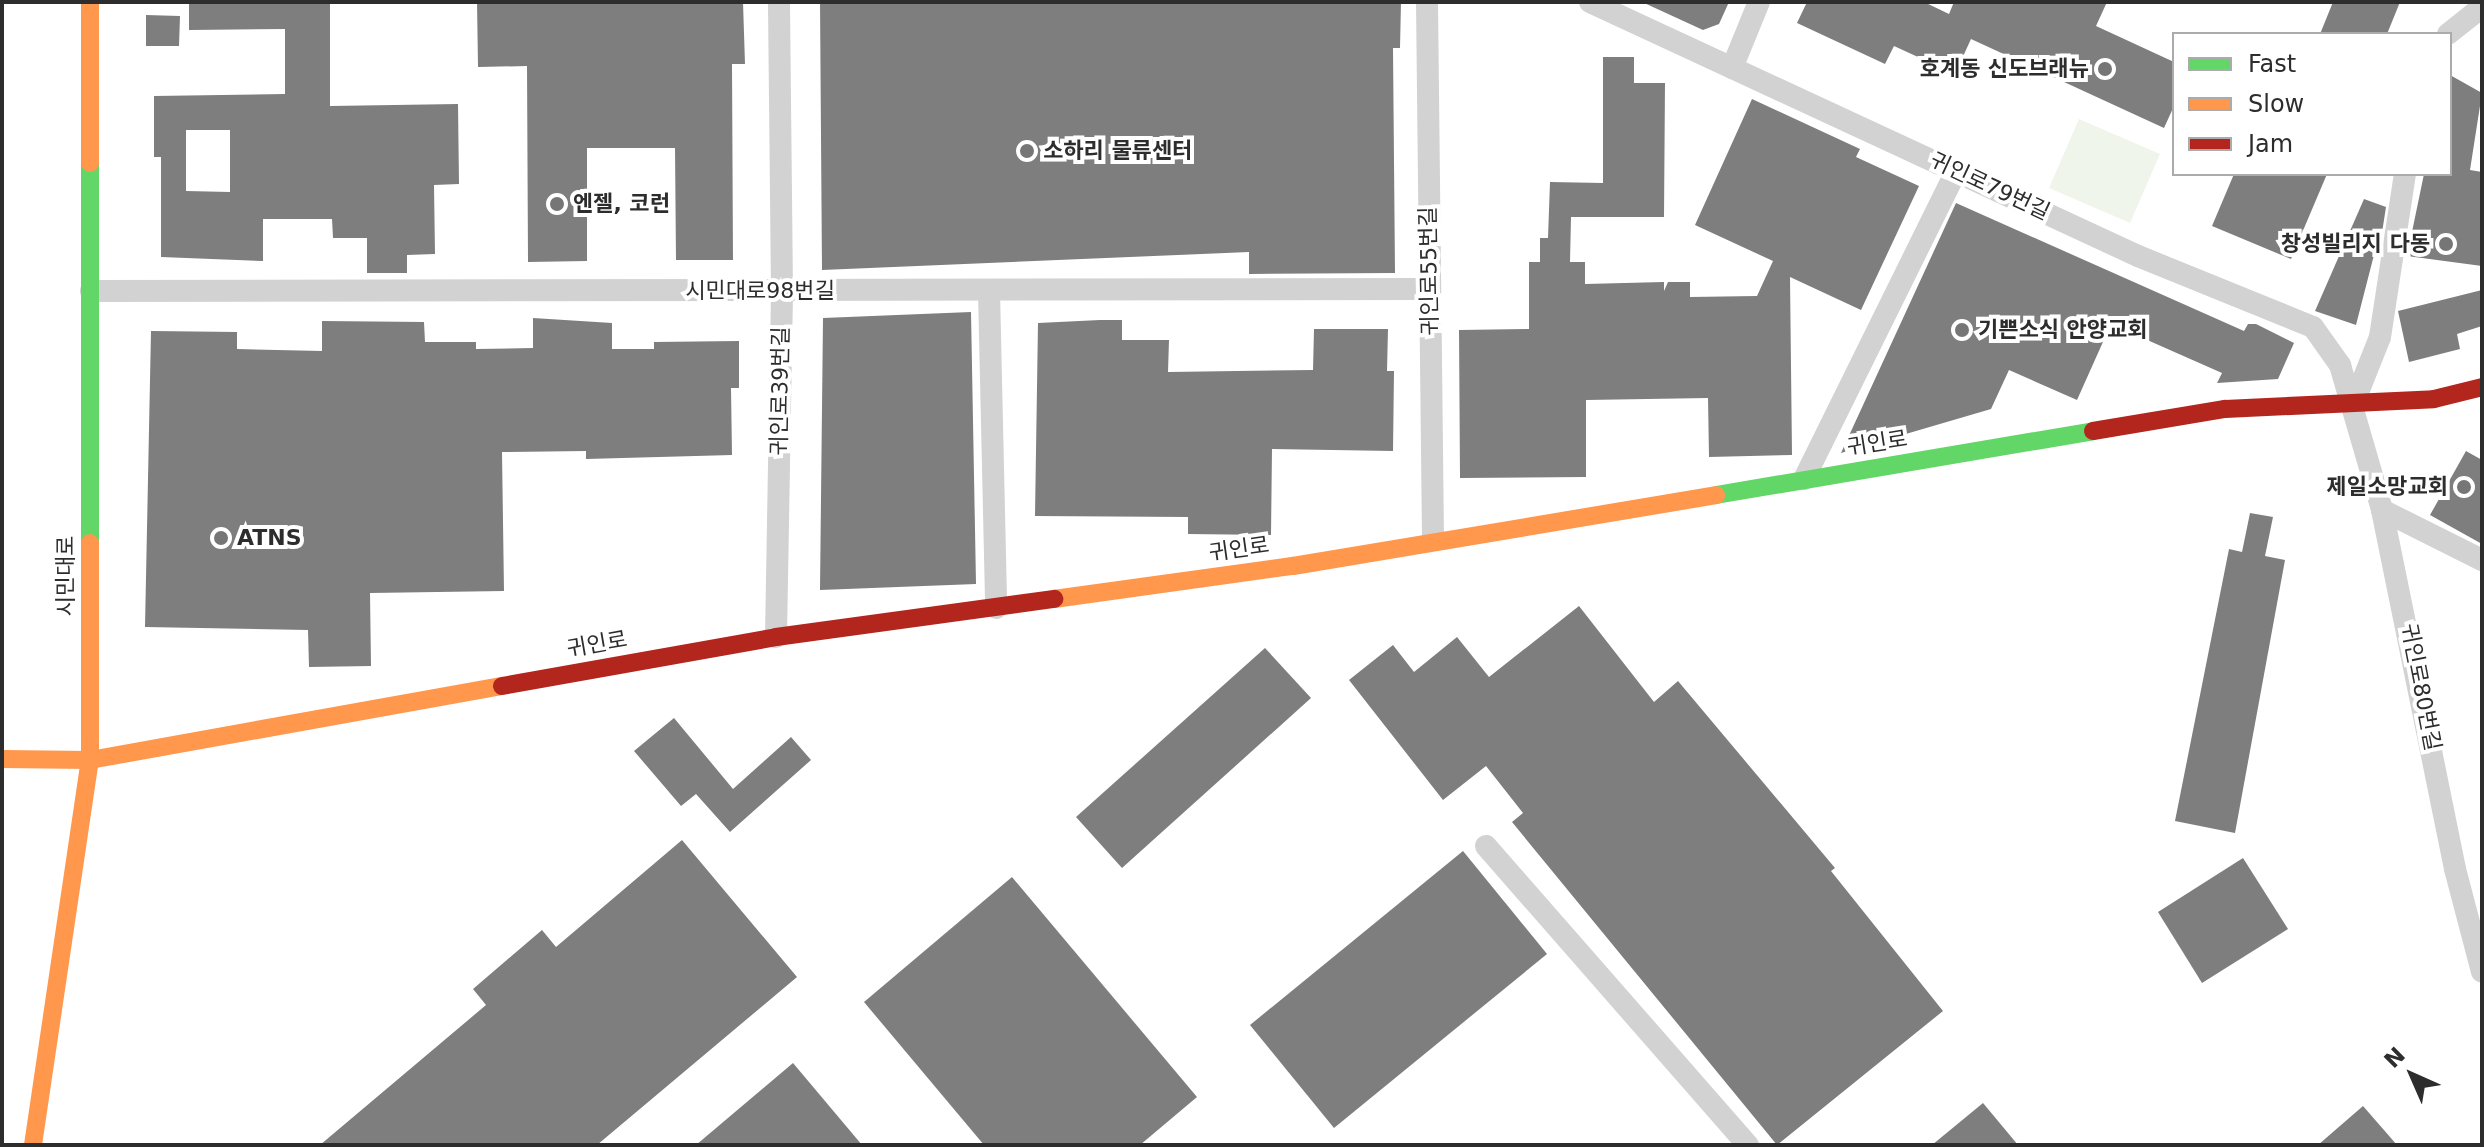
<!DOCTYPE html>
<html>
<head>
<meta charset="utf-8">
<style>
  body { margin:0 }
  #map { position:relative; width:2484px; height:1147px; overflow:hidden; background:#fff; font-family:"DejaVu Sans","Noto Sans KR",sans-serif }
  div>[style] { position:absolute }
  .green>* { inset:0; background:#f0f5eb }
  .building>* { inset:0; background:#7e7e7e }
  .street>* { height:22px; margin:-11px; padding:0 11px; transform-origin:11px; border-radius:11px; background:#d2d2d2 }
  .fast>* { height:18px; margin:-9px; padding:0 9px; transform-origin:9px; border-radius:9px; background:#63d668 }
  .slow>* { height:18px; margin:-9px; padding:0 9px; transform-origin:9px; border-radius:9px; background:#ff974d }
  .jam>* { height:18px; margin:-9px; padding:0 9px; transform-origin:9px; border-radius:9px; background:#b3261e }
  .dots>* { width:22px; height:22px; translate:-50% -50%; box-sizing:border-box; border:4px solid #fff; border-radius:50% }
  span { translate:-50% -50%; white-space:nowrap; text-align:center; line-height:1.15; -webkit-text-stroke:8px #fff; paint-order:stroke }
  .poi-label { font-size:22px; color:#2d2d2d; font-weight:700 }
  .right { translate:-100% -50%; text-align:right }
  .left { translate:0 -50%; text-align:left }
  .street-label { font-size:22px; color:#2d2d2d }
  .frame { position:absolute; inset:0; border:4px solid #2d2d2d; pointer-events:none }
  .legend { position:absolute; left:2172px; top:32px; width:280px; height:144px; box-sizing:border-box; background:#fff; border:2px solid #ababab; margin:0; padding:10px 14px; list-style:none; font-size:24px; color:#2d2d2d }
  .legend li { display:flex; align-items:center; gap:16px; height:40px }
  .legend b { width:40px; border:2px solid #ababab }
  .north { position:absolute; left:2372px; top:1035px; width:80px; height:80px; -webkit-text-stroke:6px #fff; paint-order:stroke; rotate:315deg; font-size:22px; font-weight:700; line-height:32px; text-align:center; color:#2d2d2d }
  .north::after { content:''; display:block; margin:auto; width:28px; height:36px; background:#2d2d2d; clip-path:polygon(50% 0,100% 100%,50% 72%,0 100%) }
</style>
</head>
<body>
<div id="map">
  <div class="green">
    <i style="clip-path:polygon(2079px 119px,2160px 154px,2130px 223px,2049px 188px)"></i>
  </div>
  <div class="building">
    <i style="clip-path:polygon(evenodd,189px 2px,330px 2px,330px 106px,458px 104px,459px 184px,434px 185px,435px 254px,407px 255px,407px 273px,367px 273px,367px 238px,333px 238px,332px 219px,263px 219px,263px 261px,161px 257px,161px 157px,154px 157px,154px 96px,285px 94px,285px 29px,189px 30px,189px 2px,186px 130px,230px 130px,230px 192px,186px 191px,186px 130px)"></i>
    <i style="clip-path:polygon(477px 2px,743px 2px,745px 64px,732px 64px,733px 260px,676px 260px,675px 148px,587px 148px,587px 261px,528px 262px,527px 66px,478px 67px)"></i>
    <i style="clip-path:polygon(820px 2px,1401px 2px,1400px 48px,1393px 48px,1395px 273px,1249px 274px,1249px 252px,822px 270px)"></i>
    <i style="clip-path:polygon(1642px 2px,1729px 2px,1719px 24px,1703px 30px)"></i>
    <i style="clip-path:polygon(1807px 2px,1924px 2px,1949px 14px,1954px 2px,2107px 2px,2096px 26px,2174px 62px,2174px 106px,2164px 128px,1971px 39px,1955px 74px,1894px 46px,1885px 64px,1797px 23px)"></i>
    <i style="clip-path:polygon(2333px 2px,2400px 2px,2387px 34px,2320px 34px)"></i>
    <i style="clip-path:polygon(146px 15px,180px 16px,179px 46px,146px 46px)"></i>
    <i style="clip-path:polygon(1603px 57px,1634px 57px,1634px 83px,1665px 83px,1664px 217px,1571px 217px,1570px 262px,1585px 262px,1585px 284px,1664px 282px,1664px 291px,1668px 282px,1690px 282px,1690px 297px,1757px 296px,1773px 261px,1695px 225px,1752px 99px,1860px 149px,1856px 157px,1919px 186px,1861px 310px,1790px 277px,1792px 455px,1709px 457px,1708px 398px,1586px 400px,1586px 477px,1460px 478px,1459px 330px,1529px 329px,1529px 262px,1540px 262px,1540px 238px,1548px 238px,1550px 182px,1603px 183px)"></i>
    <i style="clip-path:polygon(2450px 75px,2482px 93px,2470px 170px,2482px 172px,2482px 266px,2407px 256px,2424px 174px,2450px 174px)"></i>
    <i style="clip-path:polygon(2234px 174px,2327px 174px,2291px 259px,2212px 226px)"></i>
    <i style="clip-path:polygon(2364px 199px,2386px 207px,2379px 252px,2375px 251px,2356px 325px,2315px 311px)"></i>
    <i style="clip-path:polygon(1956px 203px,2244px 331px,2248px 324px,2256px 324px,2294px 343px,2278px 379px,2217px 383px,2222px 373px,2111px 324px,2077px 400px,2009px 370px,1991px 409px,1841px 453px)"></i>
    <i style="clip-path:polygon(2482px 290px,2482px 326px,2457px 334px,2460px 349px,2409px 362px,2398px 311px)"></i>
    <i style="clip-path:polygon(971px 312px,976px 584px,820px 590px,823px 318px)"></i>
    <i style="clip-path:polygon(533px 318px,612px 323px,612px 349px,654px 349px,654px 342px,739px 341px,739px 388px,731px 388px,732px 455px,586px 459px,586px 451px,502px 452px,504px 591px,370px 593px,371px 666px,309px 667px,308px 630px,145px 627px,151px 331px,237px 332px,237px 349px,322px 351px,322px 321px,424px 322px,425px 342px,476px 342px,476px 349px,533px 348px)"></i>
    <i style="clip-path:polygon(1100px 320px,1122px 320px,1122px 340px,1169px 340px,1168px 372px,1313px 370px,1314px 329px,1388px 329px,1387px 371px,1394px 371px,1393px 451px,1272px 449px,1271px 535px,1188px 534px,1188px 517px,1035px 516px,1038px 323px)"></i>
    <i style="clip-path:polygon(2466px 451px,2482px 460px,2482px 544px,2430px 515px)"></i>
    <i style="clip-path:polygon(2250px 513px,2273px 517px,2265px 556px,2285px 560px,2235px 833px,2175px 821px,2229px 549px,2242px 552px)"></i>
    <i style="clip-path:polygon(1579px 606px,1654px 702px,1678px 681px,1835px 868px,1831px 871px,1943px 1011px,1777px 1145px,1512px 822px,1523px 813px,1486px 766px,1443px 800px,1349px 680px,1393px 645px,1414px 672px,1457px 637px,1489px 677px)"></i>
    <i style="clip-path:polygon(1265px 648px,1311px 698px,1122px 868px,1076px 817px)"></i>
    <i style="clip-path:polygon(674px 718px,733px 789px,791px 737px,811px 760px,730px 832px,696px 794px,681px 806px,634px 751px)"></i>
    <i style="clip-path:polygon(682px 840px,797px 977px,597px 1145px,320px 1145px,486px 1005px,473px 989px,542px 930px,556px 947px)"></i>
    <i style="clip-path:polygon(1463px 851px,1547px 954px,1334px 1128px,1250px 1025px)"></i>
    <i style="clip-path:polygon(2243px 858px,2288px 929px,2202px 983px,2158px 912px)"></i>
    <i style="clip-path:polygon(1012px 877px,1197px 1097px,1140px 1145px,984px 1145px,864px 1002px)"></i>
    <i style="clip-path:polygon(793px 1063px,862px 1145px,696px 1145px)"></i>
    <i style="clip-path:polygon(1983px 1103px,2018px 1145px,1932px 1145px)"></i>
    <i style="clip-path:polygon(2363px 1106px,2397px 1145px,2318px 1145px)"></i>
  </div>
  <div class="street">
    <i style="left:1427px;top:2px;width:538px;rotate:89.36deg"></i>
    <i style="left:1590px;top:2px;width:604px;rotate:24.87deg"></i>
    <i style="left:2138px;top:256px;width:189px;rotate:22.1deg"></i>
    <i style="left:2313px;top:327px;width:47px;rotate:54.6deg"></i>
    <i style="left:2340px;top:365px;width:151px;rotate:73.8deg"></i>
    <i style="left:2382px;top:510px;width:366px;rotate:78.5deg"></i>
    <i style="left:2455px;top:869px;width:106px;rotate:75.3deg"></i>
    <i style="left:2448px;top:34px;width:43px;rotate:-38.5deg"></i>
    <i style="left:1732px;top:68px;width:71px;rotate:-67.8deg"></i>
    <i style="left:91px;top:291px;width:1338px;rotate:-0.09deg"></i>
    <i style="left:989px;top:291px;width:317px;rotate:88.7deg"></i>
    <i style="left:2353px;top:405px;width:73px;rotate:-68.3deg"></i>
    <i style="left:2380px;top:337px;width:165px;rotate:-81.3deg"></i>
    <i style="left:1804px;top:479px;width:345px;rotate:-63.7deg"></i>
    <i style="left:2382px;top:510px;width:112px;rotate:26.6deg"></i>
    <i style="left:776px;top:637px;width:346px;rotate:-89deg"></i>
    <i style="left:782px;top:291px;width:289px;rotate:-90.6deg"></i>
    <i style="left:1486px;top:846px;width:398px;rotate:48.8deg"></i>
  </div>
  <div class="fast">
    <i style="left:90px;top:163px;width:380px;rotate:90deg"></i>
    <i style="left:1716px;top:495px;width:382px;rotate:-9.6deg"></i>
  </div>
  <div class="slow">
    <i style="left:90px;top:2px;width:161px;rotate:90deg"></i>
    <i style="left:1054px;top:599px;width:241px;rotate:-7.9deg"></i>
    <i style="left:1293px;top:566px;width:429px;rotate:-9.5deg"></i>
    <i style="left:2px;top:759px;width:88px;rotate:0.7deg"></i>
    <i style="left:90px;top:760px;width:419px;rotate:-10.2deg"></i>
    <i style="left:33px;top:1145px;width:389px;rotate:-81.6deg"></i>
    <i style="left:90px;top:760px;width:217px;rotate:-90deg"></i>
  </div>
  <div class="jam">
    <i style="left:2093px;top:431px;width:134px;rotate:-9.5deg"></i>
    <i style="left:2225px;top:409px;width:209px;rotate:-2.7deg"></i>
    <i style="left:2434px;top:399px;width:49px;rotate:-14deg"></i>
    <i style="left:502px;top:686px;width:278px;rotate:-10.1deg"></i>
    <i style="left:776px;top:637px;width:281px;rotate:-7.8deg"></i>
  </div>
  <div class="dots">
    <i style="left:2105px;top:69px;background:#767676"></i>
    <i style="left:1027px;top:151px;background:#767676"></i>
    <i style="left:557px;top:204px;background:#767676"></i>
    <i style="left:2446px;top:244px;background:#767676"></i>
    <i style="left:1962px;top:330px;background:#767676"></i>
    <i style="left:2464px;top:487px;background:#767676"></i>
    <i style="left:221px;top:538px;background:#767676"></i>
  </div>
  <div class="poi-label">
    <span class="right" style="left:2089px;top:69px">호계동 신도브래뉴</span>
    <span class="left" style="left:1043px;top:151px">소하리 물류센터</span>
    <span class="left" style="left:573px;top:204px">엔젤, 코런</span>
    <span class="right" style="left:2430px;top:244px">창성빌리지 다동</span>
    <span class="left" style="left:1978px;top:330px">기쁜소식 안양교회</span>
    <span class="right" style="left:2448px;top:487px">제일소망교회</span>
    <span class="left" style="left:237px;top:538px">ATNS</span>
  </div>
  <div class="street-label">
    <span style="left:1990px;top:186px;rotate:25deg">귀인로79번길</span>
    <span style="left:1429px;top:271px;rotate:-91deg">귀인로55번길</span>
    <span style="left:760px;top:291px">시민대로98번길</span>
    <span style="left:780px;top:391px;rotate:-89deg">귀인로39번길</span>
    <span style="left:1877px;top:443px;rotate:-9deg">귀인로</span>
    <span style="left:1239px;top:549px;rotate:-8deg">귀인로</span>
    <span style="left:66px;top:576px;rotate:-90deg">시민대로</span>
    <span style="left:597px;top:644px;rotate:-10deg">귀인로</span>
    <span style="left:2421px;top:687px;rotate:79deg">귀인로80번길</span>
  </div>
  <div class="frame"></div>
  <ul class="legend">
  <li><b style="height:10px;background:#63d668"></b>Fast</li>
  <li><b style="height:10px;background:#ff974d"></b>Slow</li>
  <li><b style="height:10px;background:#b3261e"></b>Jam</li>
  </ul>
  <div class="north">N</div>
</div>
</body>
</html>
